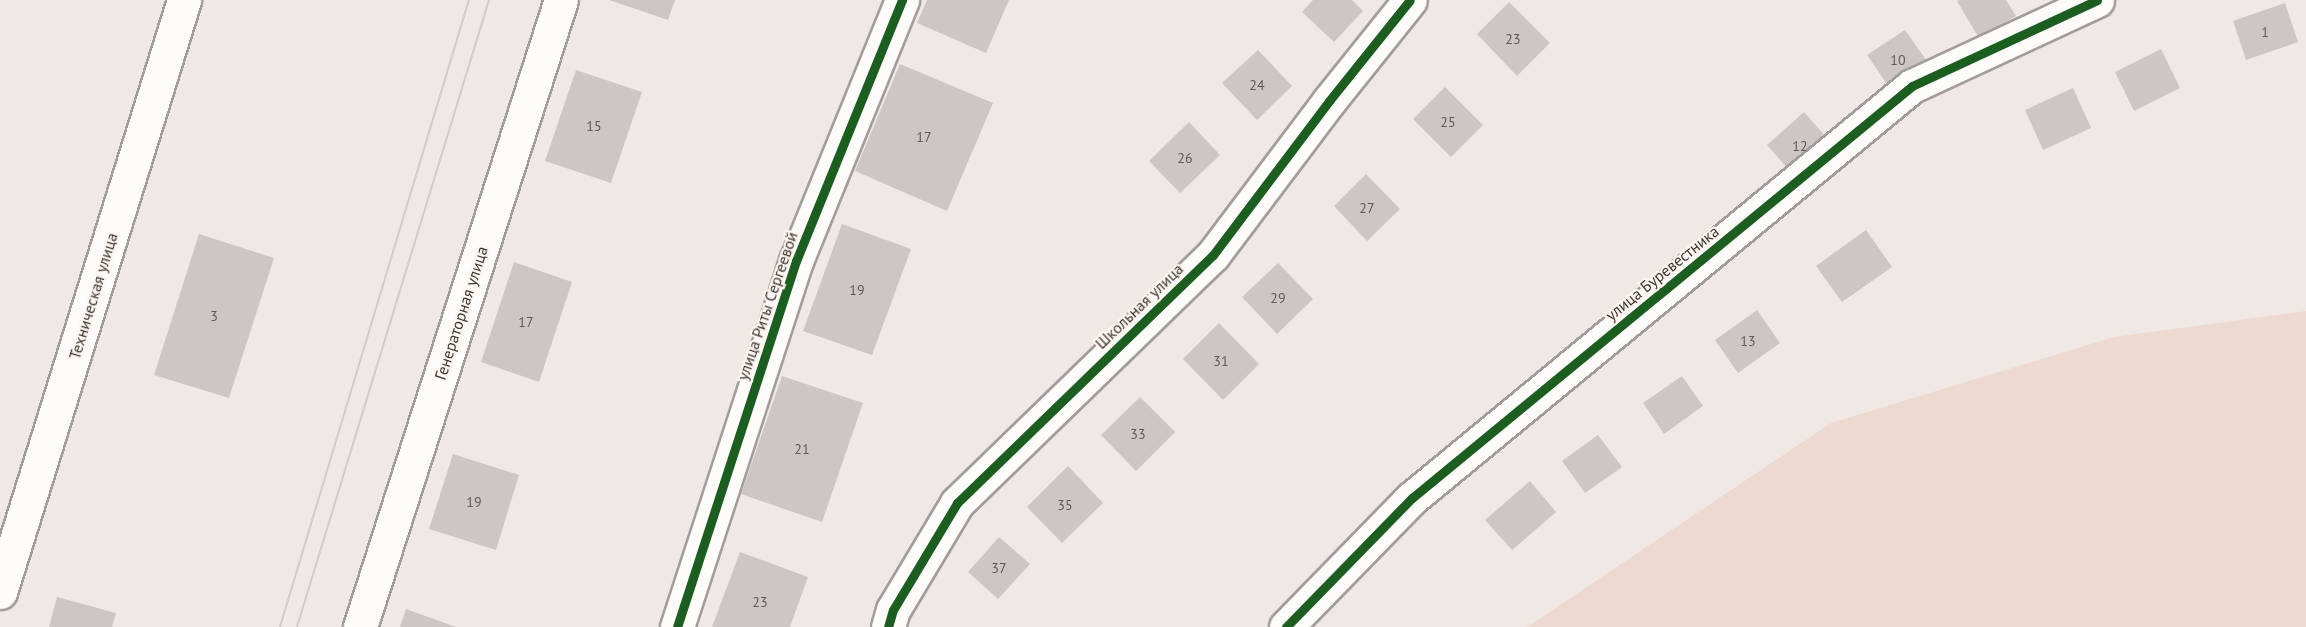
<!DOCTYPE html>
<html>
<head>
<meta charset="utf-8">
<style>
  body { margin:0 }
  #map { position:relative; width:2306px; height:627px; overflow:hidden; background:#f0e8e5; font-family:"PT Sans",sans-serif }
  div>[style] { position:absolute }
  .green>* { inset:0; background:#edd9d0 }
  .building>* { inset:0; background:#cdc6c4 }
  .roads { filter:drop-shadow(2px 0 #a29d9b) drop-shadow(-2px 0 #a29d9b) drop-shadow(0 2px #a29d9b) drop-shadow(0 -2px #a29d9b) }
  .street>* { height:33px; margin:-16.5px; padding:0 16.5px; transform-origin:16.5px; border-radius:16.5px; background:#fdfcfb }
  .secondary>* { height:33px; margin:-16.5px; padding:0 16.5px; transform-origin:16.5px; border-radius:16.5px; background:#fdfcfb }
  .tram>* { height:1.5px; margin:-0.75px; padding:0 0.75px; transform-origin:0.75px; border-radius:0.75px; background:#cecccc }
  .cycleway>* { height:9px; margin:-4.5px; padding:0 4.5px; transform-origin:4.5px; border-radius:4.5px; background:#1b5e20 }
  span { translate:-50% -50%; white-space:nowrap; text-align:center; line-height:1.15; -webkit-text-stroke:4.5px #fef5f1; paint-order:stroke }
  .number-label { font-size:14px; color:#605a57 }
  .number-label span { -webkit-text-stroke-width:0 }
  .street-label { font-size:16px; color:#3b3633 }
</style>
</head>
<body>
<div id="map">
  <div class="green">
    <i style="clip-path:polygon(2306px 311px,2306px 627px,1527px 627px,1831px 423px,2114px 337px)"></i>
  </div>
  <div class="building">
    <i style="clip-path:polygon(609px 0,675px 0,668px 20px)"></i>
    <i style="clip-path:polygon(927px 0,1009px 0,986px 53px,917px 23px)"></i>
    <i style="clip-path:polygon(1313px 0,1352px 0,1363px 11px,1334px 42px,1302px 12px)"></i>
    <i style="clip-path:polygon(1959px 0,2006px 0,2016px 16px,1979px 38px,1957px 1px)"></i>
    <i style="clip-path:polygon(1509px 2px,1550px 43px,1517px 76px,1477px 34px)"></i>
    <i style="clip-path:polygon(2285px 3px,2298px 42px,2246px 60px,2233px 21px)"></i>
    <i style="clip-path:polygon(1905px 30px,1929px 64px,1891px 90px,1867px 55px)"></i>
    <i style="clip-path:polygon(2161px 49px,2180px 88px,2134px 111px,2115px 72px)"></i>
    <i style="clip-path:polygon(1258px 50px,1292px 86px,1257px 120px,1222px 83px)"></i>
    <i style="clip-path:polygon(900px 64px,993px 103px,947px 211px,855px 171px)"></i>
    <i style="clip-path:polygon(576px 70px,642px 92px,611px 183px,545px 161px)"></i>
    <i style="clip-path:polygon(1445px 87px,1483px 125px,1451px 157px,1413px 119px)"></i>
    <i style="clip-path:polygon(2073px 88px,2091px 128px,2043px 150px,2025px 110px)"></i>
    <i style="clip-path:polygon(1804px 112px,1834px 146px,1797px 179px,1767px 145px)"></i>
    <i style="clip-path:polygon(1189px 122px,1220px 155px,1180px 193px,1149px 161px)"></i>
    <i style="clip-path:polygon(1366px 174px,1400px 209px,1367px 241px,1334px 206px)"></i>
    <i style="clip-path:polygon(842px 224px,911px 249px,872px 355px,803px 331px)"></i>
    <i style="clip-path:polygon(1866px 230px,1892px 267px,1842px 302px,1816px 266px)"></i>
    <i style="clip-path:polygon(199px 234px,274px 258px,229px 398px,154px 375px)"></i>
    <i style="clip-path:polygon(514px 262px,572px 282px,539px 382px,481px 362px)"></i>
    <i style="clip-path:polygon(1278px 263px,1313px 299px,1277px 334px,1242px 297px)"></i>
    <i style="clip-path:polygon(1757px 310px,1780px 343px,1738px 373px,1715px 340px)"></i>
    <i style="clip-path:polygon(1219px 323px,1259px 364px,1223px 400px,1183px 359px)"></i>
    <i style="clip-path:polygon(782px 376px,863px 403px,822px 522px,741px 494px)"></i>
    <i style="clip-path:polygon(1682px 376px,1703px 406px,1664px 434px,1643px 403px)"></i>
    <i style="clip-path:polygon(1140px 397px,1175px 432px,1136px 471px,1101px 435px)"></i>
    <i style="clip-path:polygon(1598px 435px,1622px 467px,1585px 493px,1562px 461px)"></i>
    <i style="clip-path:polygon(453px 454px,519px 475px,496px 550px,429px 529px)"></i>
    <i style="clip-path:polygon(1068px 466px,1103px 503px,1062px 543px,1027px 507px)"></i>
    <i style="clip-path:polygon(1530px 481px,1556px 512px,1512px 550px,1485px 520px)"></i>
    <i style="clip-path:polygon(999px 537px,1030px 564px,998px 599px,968px 572px)"></i>
    <i style="clip-path:polygon(740px 552px,808px 577px,790px 627px,712px 627px)"></i>
    <i style="clip-path:polygon(57px 597px,116px 613px,112px 627px,49px 627px)"></i>
    <i style="clip-path:polygon(406px 609px,456px 627px,400px 627px)"></i>
  </div>
  <div class="roads">
    <div class="street">
      <i style="left:0;top:592px;width:620px;rotate:-72.73deg"></i>
      <i style="left:677px;top:627px;width:385px;rotate:-72deg"></i>
      <i style="left:796px;top:261px;width:282px;rotate:-67.9deg"></i>
      <i style="left:888px;top:627px;width:18px;rotate:-74deg"></i>
      <i style="left:893px;top:610px;width:125px;rotate:-59.1deg"></i>
      <i style="left:957px;top:503px;width:356px;rotate:-44.1deg"></i>
      <i style="left:1213px;top:255px;width:193px;rotate:-53deg"></i>
      <i style="left:1329px;top:101px;width:129px;rotate:-51.3deg"></i>
      <i style="left:1286px;top:627px;width:180px;rotate:-45.7deg"></i>
      <i style="left:1412px;top:498px;width:648px;rotate:-39.49deg"></i>
      <i style="left:1912px;top:86px;width:204px;rotate:-24.9deg"></i>
    </div>
    <div class="secondary">
      <i style="left:360px;top:627px;width:658px;rotate:-72.23deg"></i>
    </div>
  </div>
  <div class="tram">
    <i style="left:280px;top:627px;width:655px;rotate:-73.23deg"></i>
    <i style="left:297px;top:627px;width:656px;rotate:-72.97deg"></i>
  </div>
  <div class="cycleway">
    <i style="left:677px;top:627px;width:385px;rotate:-72deg"></i>
    <i style="left:796px;top:261px;width:282px;rotate:-67.9deg"></i>
    <i style="left:888px;top:627px;width:18px;rotate:-74deg"></i>
    <i style="left:893px;top:610px;width:125px;rotate:-59.1deg"></i>
    <i style="left:957px;top:503px;width:356px;rotate:-44.1deg"></i>
    <i style="left:1213px;top:255px;width:193px;rotate:-53deg"></i>
    <i style="left:1329px;top:101px;width:129px;rotate:-51.3deg"></i>
    <i style="left:1286px;top:627px;width:180px;rotate:-45.7deg"></i>
    <i style="left:1412px;top:498px;width:648px;rotate:-39.49deg"></i>
    <i style="left:1912px;top:86px;width:204px;rotate:-24.9deg"></i>
  </div>
  <div class="number-label">
    <span style="left:2265px;top:32px">1</span>
    <span style="left:1513px;top:39px">23</span>
    <span style="left:1898px;top:60px">10</span>
    <span style="left:1257px;top:85px">24</span>
    <span style="left:1448px;top:122px">25</span>
    <span style="left:594px;top:126px">15</span>
    <span style="left:924px;top:137px">17</span>
    <span style="left:1800px;top:146px">12</span>
    <span style="left:1185px;top:158px">26</span>
    <span style="left:1367px;top:208px">27</span>
    <span style="left:857px;top:290px">19</span>
    <span style="left:1278px;top:298px">29</span>
    <span style="left:214px;top:316px">3</span>
    <span style="left:526px;top:322px">17</span>
    <span style="left:1748px;top:341px">13</span>
    <span style="left:1221px;top:361px">31</span>
    <span style="left:1138px;top:434px">33</span>
    <span style="left:802px;top:449px">21</span>
    <span style="left:474px;top:502px">19</span>
    <span style="left:1065px;top:505px">35</span>
    <span style="left:999px;top:568px">37</span>
    <span style="left:760px;top:602px">23</span>
  </div>
  <div class="street-label">
    <span style="left:1662px;top:273px;rotate:-39deg">улица Буревестника</span>
    <span style="left:93px;top:296px;rotate:-73deg">Техническая улица</span>
    <span style="left:767px;top:306px;rotate:-71deg">улица Риты Сергеевой</span>
    <span style="left:1139px;top:306px;rotate:-44deg">Школьная улица</span>
    <span style="left:461px;top:313px;rotate:-72deg">Генераторная улица</span>
  </div>
</div>
</body>
</html>
